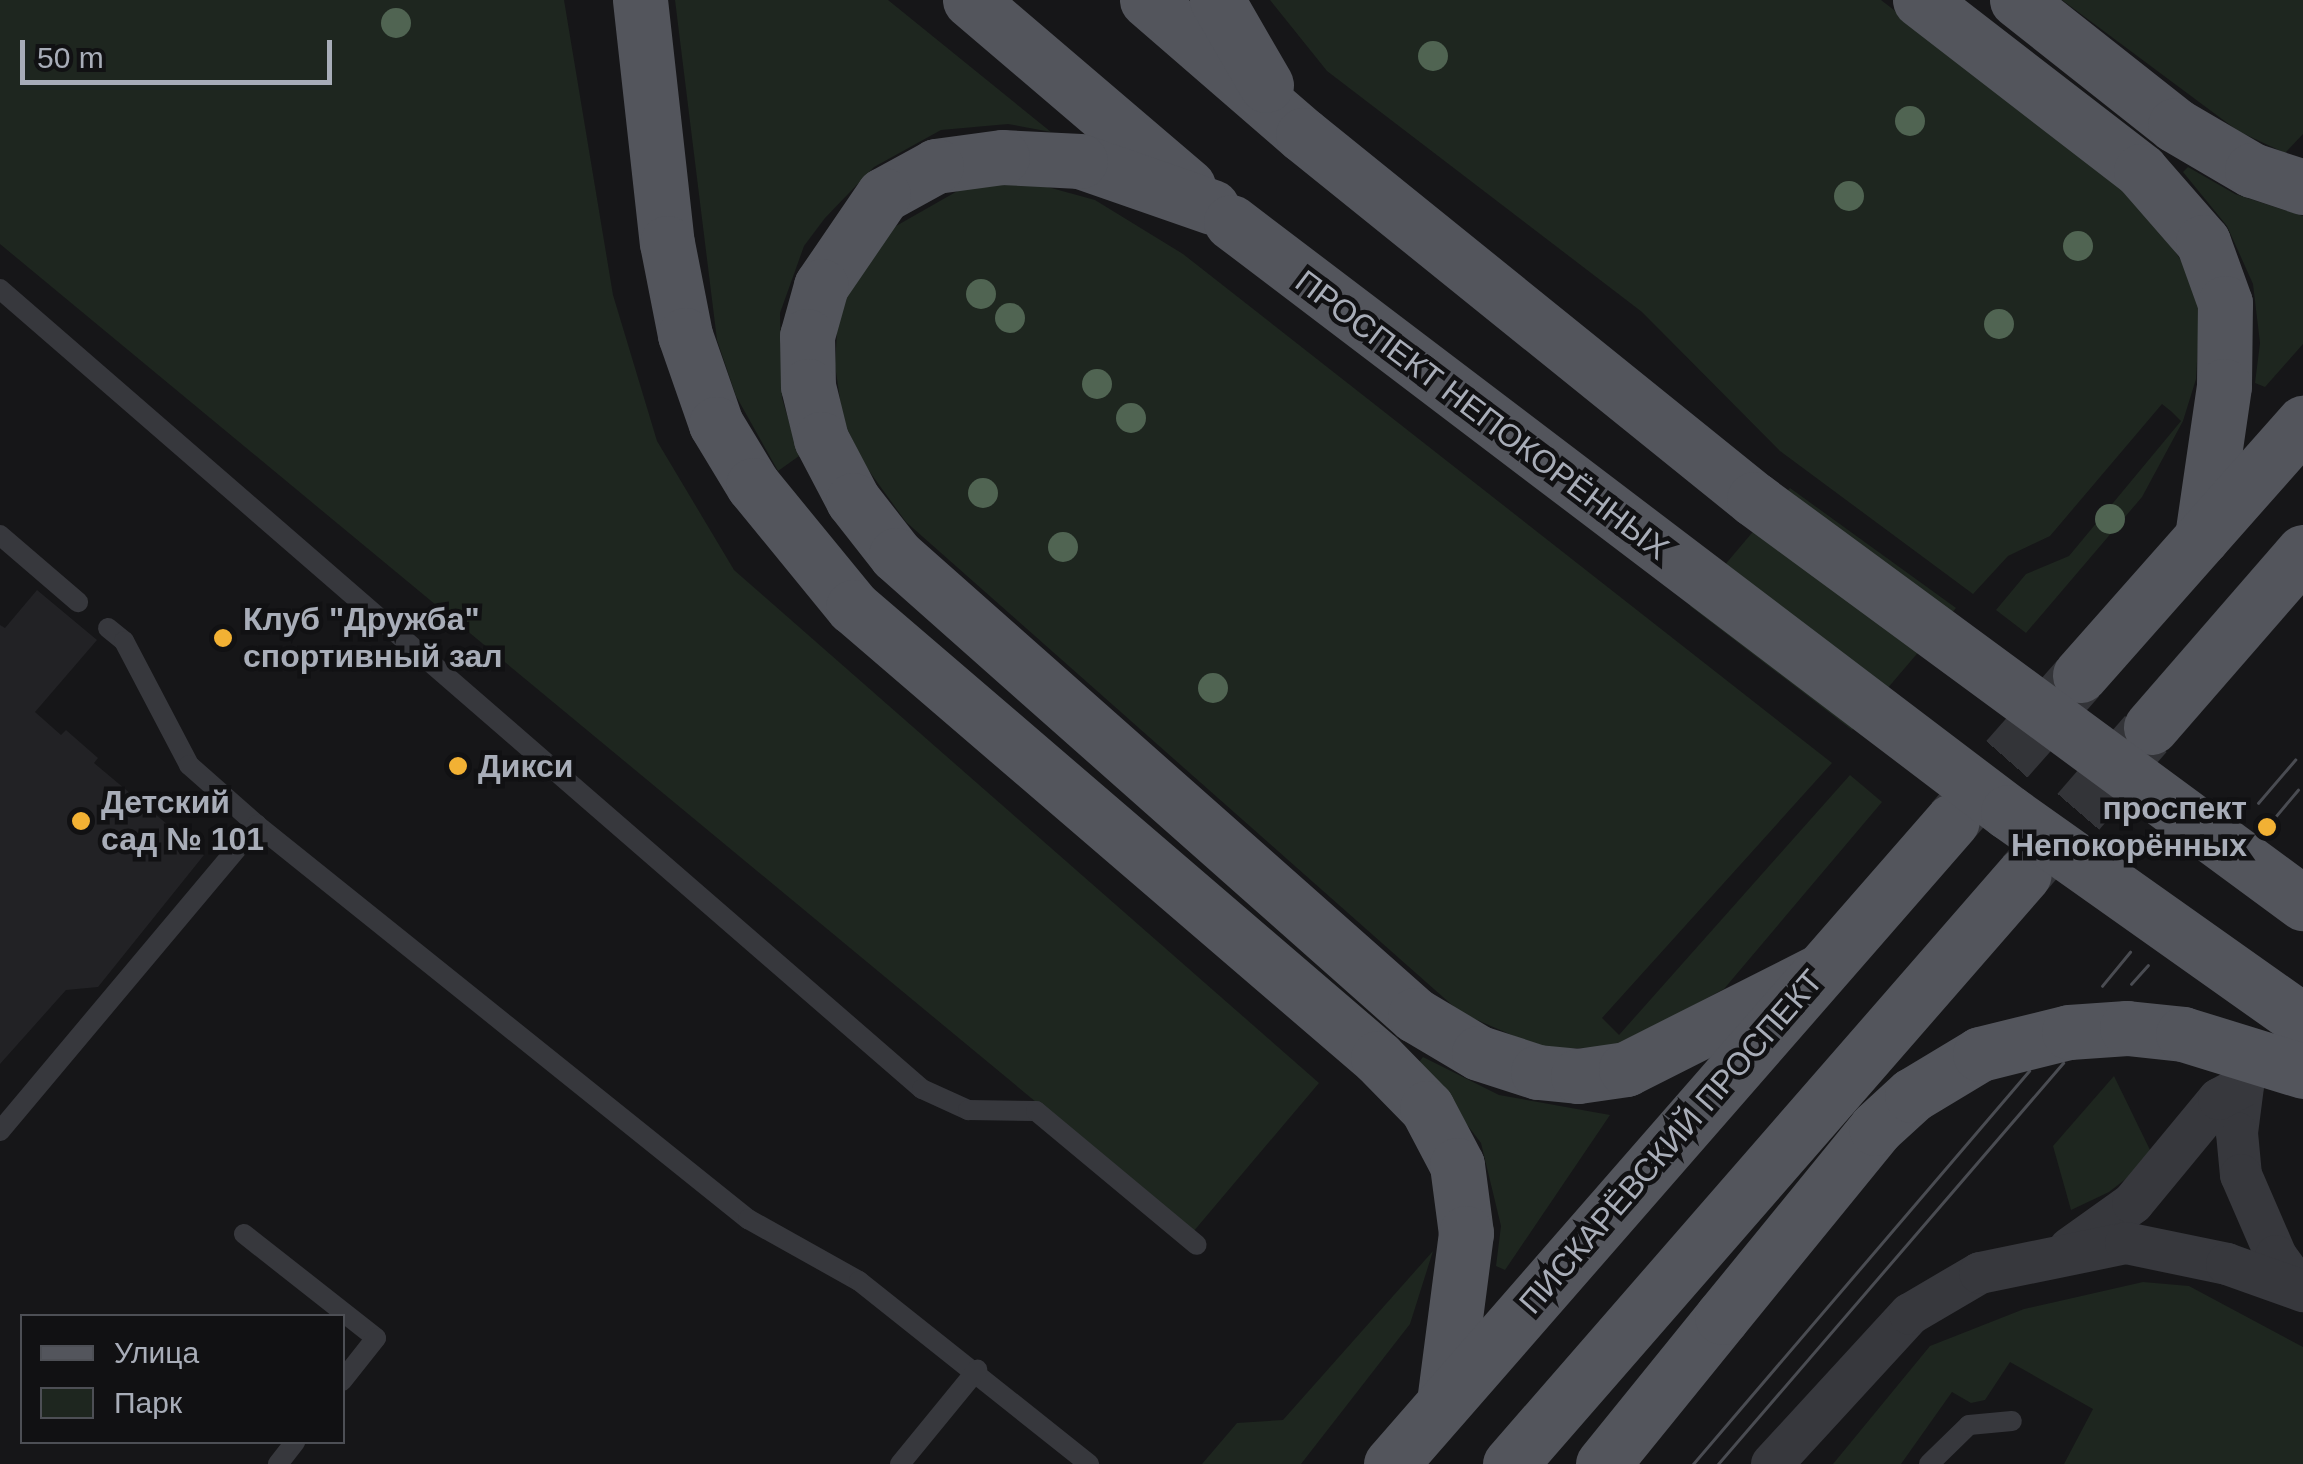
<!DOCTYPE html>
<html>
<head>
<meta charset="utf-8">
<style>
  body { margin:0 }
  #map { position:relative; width:2303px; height:1464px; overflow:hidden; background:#161618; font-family:Helvetica,sans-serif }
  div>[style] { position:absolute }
  .built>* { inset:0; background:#222225 }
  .green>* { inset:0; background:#1e261f }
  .primary-tunnel>* { height:55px; margin-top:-27.5px; transform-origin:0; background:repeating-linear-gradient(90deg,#333438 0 55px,transparent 0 83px) }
  .lane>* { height:20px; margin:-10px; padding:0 10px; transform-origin:10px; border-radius:10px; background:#37383d }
  .street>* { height:42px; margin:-21px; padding:0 21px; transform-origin:21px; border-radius:21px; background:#37383d }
  .primary>* { height:55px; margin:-27.5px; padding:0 27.5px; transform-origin:27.5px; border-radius:27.5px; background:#53555c }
  .tram>* { height:2.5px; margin:-1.25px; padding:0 1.25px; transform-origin:1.25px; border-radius:1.25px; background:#4a4c52 }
  .primary-bridge>* { height:55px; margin:-27.5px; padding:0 27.5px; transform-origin:27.5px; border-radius:27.5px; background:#53555c }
  .trees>* { width:30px; height:30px; margin:-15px; border-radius:50%; background:#506452 }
  .dots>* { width:28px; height:28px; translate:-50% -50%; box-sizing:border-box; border:5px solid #111113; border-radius:50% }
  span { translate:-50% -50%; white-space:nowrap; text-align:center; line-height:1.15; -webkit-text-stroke:9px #111113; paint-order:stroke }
  .street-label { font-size:32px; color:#a8adb8 }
  .poi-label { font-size:32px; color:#a8adb8; font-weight:700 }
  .left { translate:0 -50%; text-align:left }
  .right { translate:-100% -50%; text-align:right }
  .legend { position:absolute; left:20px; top:1314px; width:325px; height:130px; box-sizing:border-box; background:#111113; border:2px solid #4d4f55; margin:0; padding:12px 18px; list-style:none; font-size:30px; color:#a8adb8 }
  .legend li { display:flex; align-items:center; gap:20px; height:50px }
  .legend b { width:50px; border:2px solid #4d4f55 }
  .scale { position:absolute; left:20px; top:40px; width:312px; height:45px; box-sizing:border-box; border:5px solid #a8adb8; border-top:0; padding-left:12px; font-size:30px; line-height:35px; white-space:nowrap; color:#a8adb8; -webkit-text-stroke:8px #111113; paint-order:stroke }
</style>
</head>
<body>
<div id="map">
  <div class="built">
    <i style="clip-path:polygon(37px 590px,97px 640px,35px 712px,61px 735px,66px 730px,98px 758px,94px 763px,204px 855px,98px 987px,66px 990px,0 1064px,0 625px,5px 628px)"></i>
  </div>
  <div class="green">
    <i style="clip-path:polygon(0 0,564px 0,613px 295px,657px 441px,734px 570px,1319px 1083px,1193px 1232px,0 244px)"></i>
    <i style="clip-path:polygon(675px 0,888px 0,1051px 132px,1008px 124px,941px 130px,874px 167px,825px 218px,804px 246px,780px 313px,782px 398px,799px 456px,778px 471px,736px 396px,717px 340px)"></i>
    <i style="clip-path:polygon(1270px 0,1881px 0,2123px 187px,2159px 227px,2184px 265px,2200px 309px,2196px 379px,2183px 421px,2142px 497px,2026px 633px,1996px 610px,2026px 574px,2069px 556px,2181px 421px,2172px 412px,2162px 404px,2050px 536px,2008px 556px,1973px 594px,1780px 451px,1642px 312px,1327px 71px)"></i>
    <i style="clip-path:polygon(2062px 0,2303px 0,2303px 134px,2285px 153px,2238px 131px)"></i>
    <i style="clip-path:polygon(2188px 167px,2235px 194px,2303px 216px,2303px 344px,2265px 387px,2255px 383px,2260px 343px,2253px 284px,2227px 226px,2183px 172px)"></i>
    <i style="clip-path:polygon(1005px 184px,1044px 186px,1095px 200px,1183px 254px,1832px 763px,1602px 1018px,1619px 1035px,1850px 775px,1882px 802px,1724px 989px,1615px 1047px,1544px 1049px,1461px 1013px,906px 522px,864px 464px,843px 420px,835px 365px,838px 315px,854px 276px,889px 230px,968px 185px)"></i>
    <i style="clip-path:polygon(1790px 488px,1956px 608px,1852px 730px,1690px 606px)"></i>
    <i style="clip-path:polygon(1423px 1057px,1499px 1095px,1610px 1115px,1505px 1270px,1496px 1266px,1501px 1226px,1481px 1143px,1419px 1062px)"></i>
    <i style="clip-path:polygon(2114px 1076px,2150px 1150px,2141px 1167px,2109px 1192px,2071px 1210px,2053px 1146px)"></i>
    <i style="clip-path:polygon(1433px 1251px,1410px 1324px,1301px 1464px,1202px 1464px,1237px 1423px,1283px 1420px)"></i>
    <i style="clip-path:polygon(2143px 1282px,2189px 1286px,2303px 1347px,2303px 1464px,2064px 1464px,2093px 1409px,2010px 1362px,1985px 1400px,1971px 1403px,1952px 1392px,1901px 1464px,1833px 1464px,1930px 1346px,2024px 1309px)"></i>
  </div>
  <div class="primary-tunnel">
    <i style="left:1952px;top:821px;width:191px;rotate:-48.6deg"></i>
    <i style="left:2024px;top:874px;width:186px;rotate:-49.1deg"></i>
  </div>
  <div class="lane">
    <i style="left:0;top:289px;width:1221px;rotate:40.95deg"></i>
    <i style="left:922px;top:1089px;width:51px;rotate:24.5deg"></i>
    <i style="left:968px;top:1110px;width:68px;rotate:0.8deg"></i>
    <i style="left:1036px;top:1111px;width:209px;rotate:39.8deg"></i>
    <i style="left:0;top:535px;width:103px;rotate:40.7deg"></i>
    <i style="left:108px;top:628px;width:21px;rotate:39deg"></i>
    <i style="left:124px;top:641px;width:140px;rotate:62.3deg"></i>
    <i style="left:189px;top:765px;width:91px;rotate:41.4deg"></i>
    <i style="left:257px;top:825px;width:630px;rotate:38.75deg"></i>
    <i style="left:748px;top:1219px;width:127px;rotate:29.2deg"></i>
    <i style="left:859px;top:1281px;width:294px;rotate:38.5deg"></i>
    <i style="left:0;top:1131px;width:400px;rotate:-50deg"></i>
    <i style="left:244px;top:1234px;width:168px;rotate:38.2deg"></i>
    <i style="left:376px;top:1338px;width:55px;rotate:128.3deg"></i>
    <i style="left:278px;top:1464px;width:28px;rotate:-52deg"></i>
    <i style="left:900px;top:1464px;width:122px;rotate:-50.7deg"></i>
    <i style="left:1929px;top:1464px;width:56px;rotate:-44.3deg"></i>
    <i style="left:1969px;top:1425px;width:43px;rotate:-5.3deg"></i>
  </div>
  <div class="street">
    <i style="left:2243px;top:1086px;width:47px;rotate:97.3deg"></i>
    <i style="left:2237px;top:1133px;width:42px;rotate:84.6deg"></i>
    <i style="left:2241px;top:1175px;width:88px;rotate:66.6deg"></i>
    <i style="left:2276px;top:1256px;width:41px;rotate:54deg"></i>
    <i style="left:2070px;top:1248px;width:77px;rotate:-35.5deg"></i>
    <i style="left:2133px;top:1203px;width:135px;rotate:-50.4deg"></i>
    <i style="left:2219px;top:1099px;width:27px;rotate:-28deg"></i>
    <i style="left:1772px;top:1464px;width:204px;rotate:-47.4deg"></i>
    <i style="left:1910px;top:1314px;width:81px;rotate:-30.4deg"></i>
    <i style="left:1980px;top:1273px;width:149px;rotate:-11.6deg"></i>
    <i style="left:2126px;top:1243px;width:103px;rotate:11.7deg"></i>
    <i style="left:2227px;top:1264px;width:81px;rotate:19.6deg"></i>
  </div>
  <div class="primary">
    <i style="left:640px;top:0;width:244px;rotate:83.7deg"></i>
    <i style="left:667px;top:243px;width:94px;rotate:78.9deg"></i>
    <i style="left:685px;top:335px;width:94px;rotate:70.8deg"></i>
    <i style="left:716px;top:424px;width:71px;rotate:58.8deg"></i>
    <i style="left:753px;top:485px;width:158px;rotate:50.7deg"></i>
    <i style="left:853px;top:607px;width:692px;rotate:40.66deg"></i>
    <i style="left:1378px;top:1058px;width:70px;rotate:45.6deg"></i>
    <i style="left:1427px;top:1108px;width:64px;rotate:62.2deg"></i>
    <i style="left:1457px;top:1165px;width:69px;rotate:82.5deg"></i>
    <i style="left:1466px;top:1233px;width:170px;rotate:97.4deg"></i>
    <i style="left:970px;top:0;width:287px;rotate:40.5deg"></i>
    <i style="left:1147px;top:0;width:206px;rotate:40.9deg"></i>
    <i style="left:1303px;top:135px;width:580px;rotate:38.91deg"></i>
    <i style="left:1217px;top:0;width:98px;rotate:60deg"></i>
    <i style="left:1920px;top:0;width:279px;rotate:37.7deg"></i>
    <i style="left:2141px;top:171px;width:94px;rotate:48.9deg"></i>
    <i style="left:2203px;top:242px;width:65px;rotate:70.2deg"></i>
    <i style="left:2225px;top:303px;width:83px;rotate:90.7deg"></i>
    <i style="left:2224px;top:386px;width:153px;rotate:98.3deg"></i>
    <i style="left:2017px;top:0;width:201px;rotate:38.3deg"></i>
    <i style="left:2175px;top:125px;width:89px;rotate:30.3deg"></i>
    <i style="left:2252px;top:170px;width:54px;rotate:18.4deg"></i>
    <i style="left:1212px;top:207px;width:140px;rotate:-160.8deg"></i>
    <i style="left:1080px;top:161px;width:78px;rotate:-177.1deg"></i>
    <i style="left:1002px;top:157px;width:67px;rotate:172.2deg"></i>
    <i style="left:936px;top:166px;width:60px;rotate:151.3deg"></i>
    <i style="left:883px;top:195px;width:110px;rotate:124.3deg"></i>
    <i style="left:821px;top:286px;width:52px;rotate:105.6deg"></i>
    <i style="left:807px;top:336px;width:50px;rotate:88.9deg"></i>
    <i style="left:808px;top:386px;width:55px;rotate:76.2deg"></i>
    <i style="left:821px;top:439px;width:69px;rotate:62.3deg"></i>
    <i style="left:853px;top:500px;width:70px;rotate:52deg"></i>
    <i style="left:896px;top:555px;width:694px;rotate:41.55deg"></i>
    <i style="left:1415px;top:1015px;width:74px;rotate:30.7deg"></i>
    <i style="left:1479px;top:1053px;width:62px;rotate:17.9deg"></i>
    <i style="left:1538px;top:1072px;width:40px;rotate:5.7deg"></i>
    <i style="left:1578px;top:1076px;width:49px;rotate:-8.3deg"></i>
    <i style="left:1626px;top:1069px;width:215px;rotate:-26.8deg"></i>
    <i style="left:2080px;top:675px;width:337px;rotate:-48.5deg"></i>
    <i style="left:2151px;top:727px;width:232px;rotate:-49deg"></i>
    <i style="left:1391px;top:1464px;width:853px;rotate:-48.9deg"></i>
    <i style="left:1510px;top:1464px;width:782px;rotate:-48.94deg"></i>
    <i style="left:1603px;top:1464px;width:189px;rotate:-51deg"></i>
  </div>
  <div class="tram">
    <i style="left:2258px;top:803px;width:57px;rotate:-49.3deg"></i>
    <i style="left:2276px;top:816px;width:34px;rotate:-50deg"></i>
    <i style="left:2131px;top:984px;width:25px;rotate:-48deg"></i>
    <i style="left:2102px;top:986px;width:44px;rotate:-50.5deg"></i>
    <i style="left:1693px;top:1464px;width:517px;rotate:-49.47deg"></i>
    <i style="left:1718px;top:1464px;width:529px;rotate:-49.29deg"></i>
  </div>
  <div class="primary-bridge">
    <i style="left:1231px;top:222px;width:976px;rotate:37.21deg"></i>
    <i style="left:2008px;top:812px;width:362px;rotate:35.3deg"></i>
    <i style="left:1754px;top:499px;width:682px;rotate:36.35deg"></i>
    <i style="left:1722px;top:1317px;width:244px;rotate:-50.8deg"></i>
    <i style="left:1876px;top:1128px;width:49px;rotate:-42.5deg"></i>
    <i style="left:1912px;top:1095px;width:79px;rotate:-31.1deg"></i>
    <i style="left:1980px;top:1054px;width:92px;rotate:-13.9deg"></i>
    <i style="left:2069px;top:1032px;width:58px;rotate:-3.9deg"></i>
    <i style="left:2127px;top:1028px;width:56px;rotate:6.1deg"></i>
    <i style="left:2183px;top:1034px;width:126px;rotate:17.1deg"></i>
  </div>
  <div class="trees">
    <i style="left:396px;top:23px"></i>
    <i style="left:1433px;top:56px"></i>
    <i style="left:1910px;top:121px"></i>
    <i style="left:1849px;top:196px"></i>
    <i style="left:2078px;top:246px"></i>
    <i style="left:981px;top:294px"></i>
    <i style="left:1010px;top:318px"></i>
    <i style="left:1999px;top:324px"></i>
    <i style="left:1097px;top:384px"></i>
    <i style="left:1131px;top:418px"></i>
    <i style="left:983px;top:493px"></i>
    <i style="left:2110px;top:519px"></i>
    <i style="left:1063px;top:547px"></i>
    <i style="left:1213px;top:688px"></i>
  </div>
  <div class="dots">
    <i style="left:223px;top:638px;background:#f2b134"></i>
    <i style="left:458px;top:766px;background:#f2b134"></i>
    <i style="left:81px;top:821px;background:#f2b134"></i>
    <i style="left:2267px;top:827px;background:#f2b134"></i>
  </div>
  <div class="street-label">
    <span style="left:1482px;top:415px;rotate:37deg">ПРОСПЕКТ НЕПОКОРЁННЫХ</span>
    <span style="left:1671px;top:1142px;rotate:-49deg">ПИСКАРЁВСКИЙ ПРОСПЕКТ</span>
  </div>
  <div class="poi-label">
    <span class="left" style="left:243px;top:638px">Клуб "Дружба"<br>спортивный зал</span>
    <span class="left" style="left:478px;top:766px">Дикси</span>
    <span class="left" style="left:101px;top:821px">Детский<br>сад № 101</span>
    <span class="right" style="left:2247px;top:827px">проспект<br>Непокорённых</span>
  </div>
  <ul class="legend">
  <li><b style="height:12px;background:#53555c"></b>Улица</li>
  <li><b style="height:28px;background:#1e261f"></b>Парк</li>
  </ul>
  <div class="scale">50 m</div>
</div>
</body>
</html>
